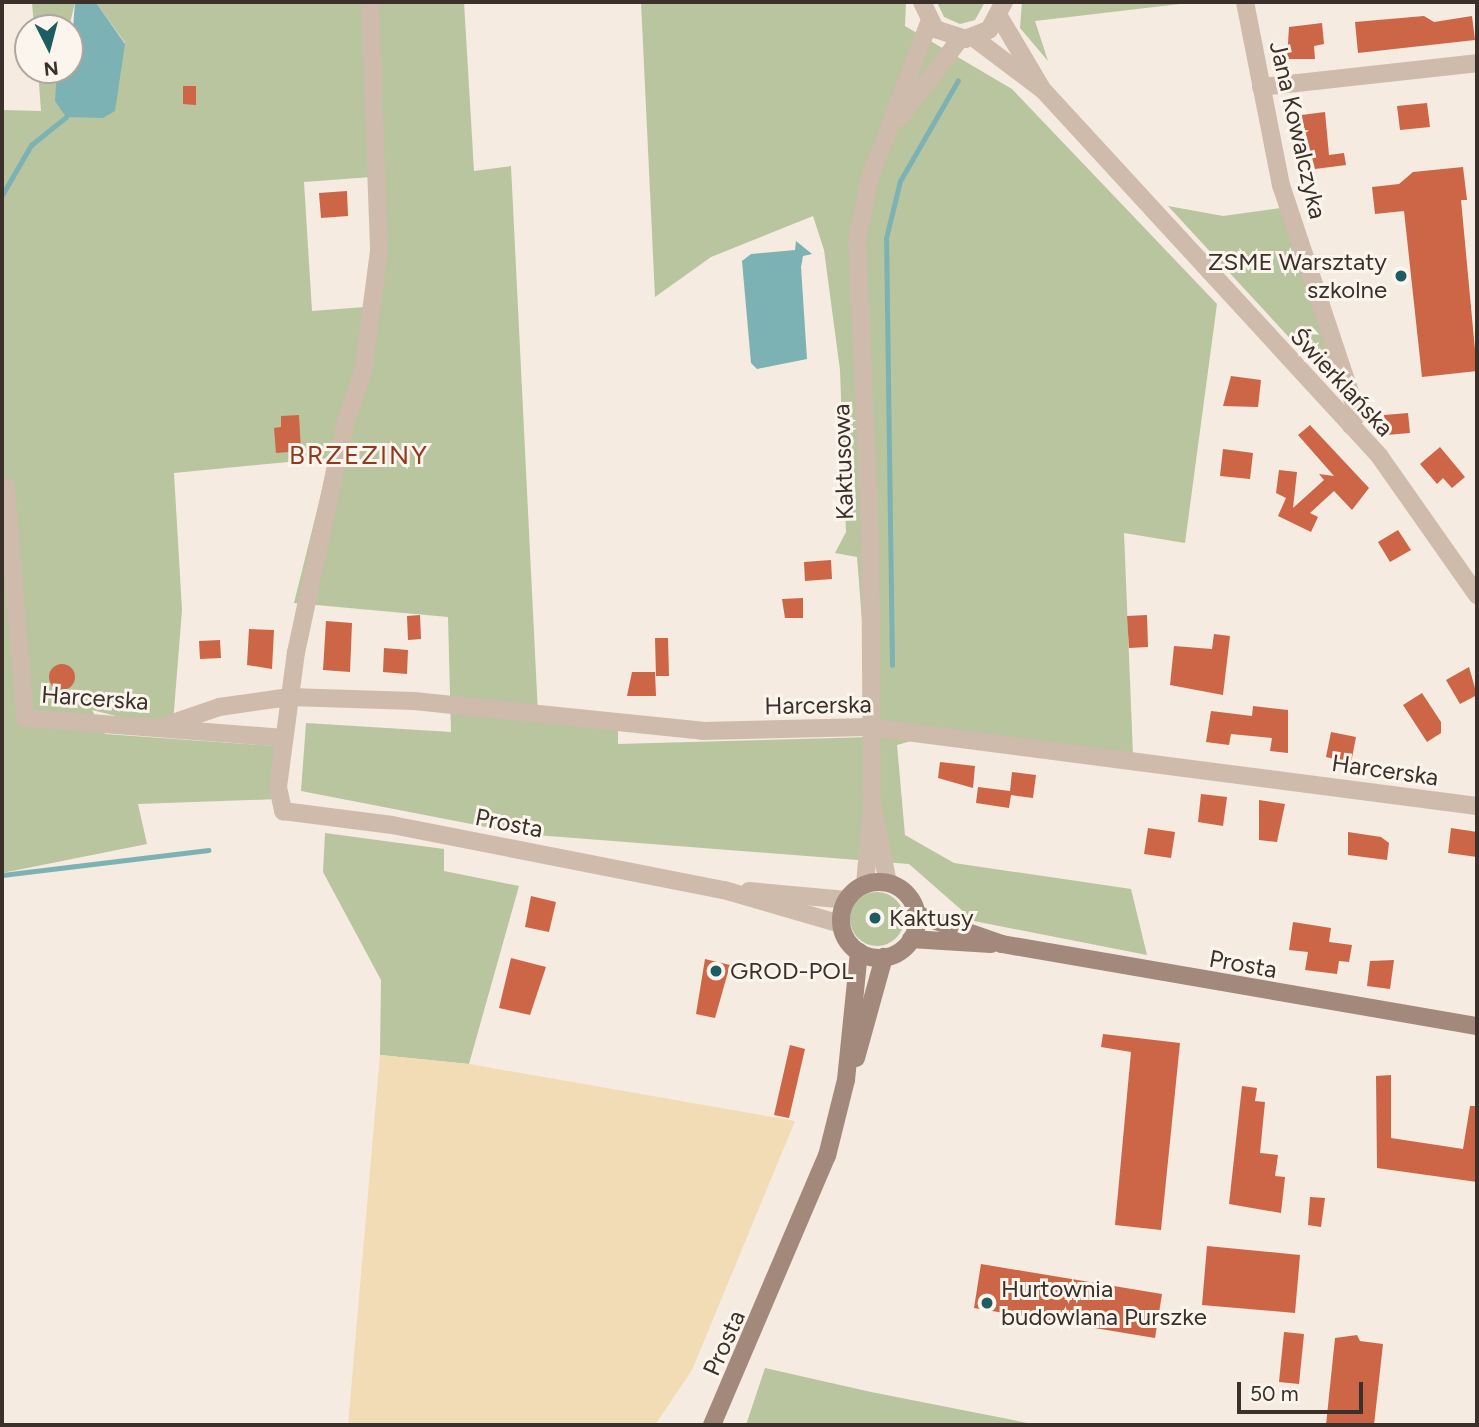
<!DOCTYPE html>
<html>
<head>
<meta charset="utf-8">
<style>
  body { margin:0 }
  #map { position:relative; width:1479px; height:1427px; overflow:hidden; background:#f5ebe0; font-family:Figtree,sans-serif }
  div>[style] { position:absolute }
  .green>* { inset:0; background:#b8c59e }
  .round { border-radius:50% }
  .sand>* { inset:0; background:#f1dcb6 }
  .water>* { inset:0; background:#7db2b4 }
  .stream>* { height:5px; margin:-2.5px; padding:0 2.5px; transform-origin:2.5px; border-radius:2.5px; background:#7db2b4 }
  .building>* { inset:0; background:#cc6646 }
  .minor>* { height:18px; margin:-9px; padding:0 9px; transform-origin:9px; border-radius:9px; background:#cebbab }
  .tertiary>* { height:18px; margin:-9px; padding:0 9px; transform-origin:9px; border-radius:9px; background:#cebbab }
  .secondary>* { height:18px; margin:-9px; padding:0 9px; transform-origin:9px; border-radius:9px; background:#a2897b }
  .secondary>.ring { margin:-9px; padding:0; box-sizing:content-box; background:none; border:18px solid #a2897b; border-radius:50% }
  .dots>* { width:19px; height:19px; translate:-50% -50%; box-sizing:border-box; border:4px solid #fbf5ed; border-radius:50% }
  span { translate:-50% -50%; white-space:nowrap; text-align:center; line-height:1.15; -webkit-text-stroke:6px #fbf5ed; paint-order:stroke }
  .street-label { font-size:24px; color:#3b302a }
  .poi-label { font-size:24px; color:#3b302a }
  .right { translate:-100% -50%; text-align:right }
  .left { translate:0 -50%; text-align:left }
  .neighbourhood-label { font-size:26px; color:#8f391e; letter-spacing:2px }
  .frame { position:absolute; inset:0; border:4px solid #3b302a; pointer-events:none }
  .north { position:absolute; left:14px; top:14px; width:70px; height:70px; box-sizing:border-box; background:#fbf5ed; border:2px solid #aea69f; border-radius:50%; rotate:174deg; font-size:19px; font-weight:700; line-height:28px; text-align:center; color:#3b302a }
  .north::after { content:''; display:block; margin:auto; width:24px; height:32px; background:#1d5c60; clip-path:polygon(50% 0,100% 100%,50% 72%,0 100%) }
  .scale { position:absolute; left:1237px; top:1382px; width:126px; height:32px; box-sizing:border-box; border:4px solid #3b302a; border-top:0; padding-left:9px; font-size:21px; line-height:24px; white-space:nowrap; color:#3b302a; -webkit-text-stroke:5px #fbf5ed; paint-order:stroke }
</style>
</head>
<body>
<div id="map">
  <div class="green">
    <i style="clip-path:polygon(32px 2px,75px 2px,69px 28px,34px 28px)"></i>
    <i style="clip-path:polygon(evenodd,88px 2px,464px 2px,474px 171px,511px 166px,538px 714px,618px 724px,618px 744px,871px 737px,857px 557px,835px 553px,846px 532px,840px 370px,824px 250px,813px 216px,711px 257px,655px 297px,641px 2px,906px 2px,905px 26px,1012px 89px,1217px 304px,1185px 543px,1124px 533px,1133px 755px,943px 732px,897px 745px,905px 835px,954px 863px,1131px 889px,1147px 955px,974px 921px,909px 864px,523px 834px,301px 791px,306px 723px,451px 732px,448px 617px,294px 603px,330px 458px,174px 473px,182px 610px,173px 723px,161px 727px,92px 710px,105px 734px,275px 746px,279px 799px,138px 804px,147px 844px,2px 873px,2px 110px,41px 111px,38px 70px,57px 70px,54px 82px,125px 43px,97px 4px,88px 2px,371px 177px,373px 254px,365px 307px,312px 311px,304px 182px,371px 177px)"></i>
    <i style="clip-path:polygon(937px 2px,985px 2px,975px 20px,960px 24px,944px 17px)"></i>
    <i style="clip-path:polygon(1022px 2px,1197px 2px,1035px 21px,1048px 61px,1020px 28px)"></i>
    <i style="clip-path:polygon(1168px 206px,1223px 216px,1281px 208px,1338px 382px,1333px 385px)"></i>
    <i style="clip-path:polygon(325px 833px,444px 849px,444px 871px,519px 886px,469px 1064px,380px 1055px,381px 980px,323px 872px)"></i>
    <i class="round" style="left:850px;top:892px;width:54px;height:54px"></i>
    <i style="clip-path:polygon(765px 1368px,871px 1392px,1038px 1425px,746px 1425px)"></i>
  </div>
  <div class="sand">
    <i style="clip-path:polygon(380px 1055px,469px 1064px,795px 1121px,692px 1370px,655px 1425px,348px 1425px)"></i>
  </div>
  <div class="water">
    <i style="clip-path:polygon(75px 2px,97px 4px,125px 44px,115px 111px,103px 118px,66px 117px,55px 101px,57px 70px,70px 70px)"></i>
    <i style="clip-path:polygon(796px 241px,812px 254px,803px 256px,801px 267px,807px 359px,757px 369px,751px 363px,742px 261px,751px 254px,795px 250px)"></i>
  </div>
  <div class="stream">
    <i style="left:2px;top:195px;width:58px;rotate:-59.9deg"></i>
    <i style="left:31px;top:145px;width:45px;rotate:-38.7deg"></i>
    <i style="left:892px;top:665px;width:427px;rotate:-90.8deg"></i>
    <i style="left:886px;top:238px;width:59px;rotate:-76.2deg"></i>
    <i style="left:900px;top:181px;width:116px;rotate:-60.1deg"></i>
    <i style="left:2px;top:875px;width:208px;rotate:-6.9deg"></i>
  </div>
  <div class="building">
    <i style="clip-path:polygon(1424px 16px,1434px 22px,1472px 16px,1475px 40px,1358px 53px,1355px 22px)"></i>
    <i style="clip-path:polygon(1322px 23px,1324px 44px,1314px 46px,1315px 59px,1287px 59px,1289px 27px)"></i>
    <i style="clip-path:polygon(183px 86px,196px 86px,196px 105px,183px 104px)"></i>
    <i style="clip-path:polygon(1427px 103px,1430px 127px,1400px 130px,1397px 106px)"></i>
    <i style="clip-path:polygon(1325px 112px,1329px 155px,1344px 153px,1346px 165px,1315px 169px,1301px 115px)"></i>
    <i style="clip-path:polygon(1463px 167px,1467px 200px,1461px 200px,1477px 371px,1422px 377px,1404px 211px,1375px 214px,1372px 187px,1399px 184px,1413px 172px)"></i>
    <i style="clip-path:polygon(347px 191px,348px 216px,321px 218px,319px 193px)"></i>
    <i style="clip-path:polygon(1231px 376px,1261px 380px,1258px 407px,1223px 406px)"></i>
    <i style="clip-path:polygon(1408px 413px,1410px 433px,1386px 435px,1384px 415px)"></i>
    <i style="clip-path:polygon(299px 415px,301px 451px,276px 453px,274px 428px,281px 427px,281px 416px)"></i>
    <i style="clip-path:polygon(1310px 425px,1369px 488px,1352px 510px,1334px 491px,1310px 513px,1318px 517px,1311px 532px,1278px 516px,1286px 498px,1276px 493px,1279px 470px,1297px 472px,1293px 508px,1324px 480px,1319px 474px,1334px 476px,1298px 435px)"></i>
    <i style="clip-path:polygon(1440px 447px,1465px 477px,1452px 488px,1443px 478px,1437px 484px,1420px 464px)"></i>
    <i style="clip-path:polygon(1223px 449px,1253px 453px,1250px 479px,1220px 476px)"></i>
    <i style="clip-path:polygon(1398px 530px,1411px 550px,1390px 562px,1378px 542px)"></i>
    <i style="clip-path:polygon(831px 560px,832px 579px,805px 581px,804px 562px)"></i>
    <i style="clip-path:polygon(803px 598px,803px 618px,785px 618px,782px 599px)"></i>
    <i style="clip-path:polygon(420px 615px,421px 639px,408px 640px,407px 616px)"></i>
    <i style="clip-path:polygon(1147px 615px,1148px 647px,1129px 648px,1127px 616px)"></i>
    <i style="clip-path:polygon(326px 621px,352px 623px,350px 672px,323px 670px)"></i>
    <i style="clip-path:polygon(249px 629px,274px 630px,272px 669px,247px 665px)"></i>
    <i style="clip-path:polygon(1214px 634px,1230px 636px,1223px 695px,1170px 685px,1174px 646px,1212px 649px)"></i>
    <i style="clip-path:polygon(655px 638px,668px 638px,669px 676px,656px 676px)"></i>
    <i style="clip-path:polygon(220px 640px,221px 658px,200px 659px,199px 641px)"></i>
    <i style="clip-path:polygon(384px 648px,408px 650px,407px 674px,383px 672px)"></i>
    <i class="round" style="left:49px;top:664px;width:26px;height:26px"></i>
    <i style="clip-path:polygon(1469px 667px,1477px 695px,1460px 704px,1446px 680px)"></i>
    <i style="clip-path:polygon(632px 672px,655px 672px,656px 696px,627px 696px)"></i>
    <i style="clip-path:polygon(1422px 693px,1441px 722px,1441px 733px,1427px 742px,1403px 705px)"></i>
    <i style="clip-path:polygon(1253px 706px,1288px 710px,1288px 753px,1270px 751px,1272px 738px,1231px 734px,1229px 745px,1206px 742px,1211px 711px,1252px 716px)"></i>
    <i style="clip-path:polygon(1331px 732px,1356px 737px,1351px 763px,1326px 757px)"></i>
    <i style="clip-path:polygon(940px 762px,975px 766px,973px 788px,938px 778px)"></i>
    <i style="clip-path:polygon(1012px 772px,1036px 775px,1033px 798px,1011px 795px,1009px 808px,976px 803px,978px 787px,1010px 791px)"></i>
    <i style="clip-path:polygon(1201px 794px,1227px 797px,1223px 826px,1198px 822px)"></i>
    <i style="clip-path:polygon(1259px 800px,1285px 804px,1277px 842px,1259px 840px)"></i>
    <i style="clip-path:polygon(1148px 828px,1175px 832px,1171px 858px,1144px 854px)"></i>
    <i style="clip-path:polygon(1451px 828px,1477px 832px,1477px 857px,1448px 853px)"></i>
    <i style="clip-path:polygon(1348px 832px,1381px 837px,1389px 843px,1387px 860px,1348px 855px)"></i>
    <i style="clip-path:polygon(531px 896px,556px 902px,549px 932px,525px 927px)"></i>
    <i style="clip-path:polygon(1293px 922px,1331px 928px,1329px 942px,1352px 945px,1349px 962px,1339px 961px,1337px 974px,1305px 970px,1308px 952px,1289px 950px)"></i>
    <i style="clip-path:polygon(511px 958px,546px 967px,530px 1015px,499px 1008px)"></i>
    <i style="clip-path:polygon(705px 959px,730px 965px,715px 1018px,696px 1014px)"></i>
    <i style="clip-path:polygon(1394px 960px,1390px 989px,1367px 986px,1370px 961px)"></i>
    <i style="clip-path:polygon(1103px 1034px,1180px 1043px,1161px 1230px,1115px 1225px,1131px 1052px,1101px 1047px)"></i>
    <i style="clip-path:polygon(790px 1045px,805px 1049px,789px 1118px,774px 1115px)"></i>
    <i style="clip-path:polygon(1391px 1075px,1391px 1138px,1463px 1149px,1470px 1106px,1477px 1106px,1477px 1182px,1377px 1168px,1376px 1076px)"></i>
    <i style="clip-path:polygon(1242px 1086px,1257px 1088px,1255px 1101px,1265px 1102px,1260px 1153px,1278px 1155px,1275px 1176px,1285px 1177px,1281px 1213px,1229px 1204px)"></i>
    <i style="clip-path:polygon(1310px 1197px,1325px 1198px,1321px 1227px,1308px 1225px)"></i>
    <i style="clip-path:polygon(1207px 1246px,1300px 1255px,1295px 1313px,1202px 1305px)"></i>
    <i style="clip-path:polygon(981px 1264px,1162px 1294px,1155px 1338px,974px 1308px)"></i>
    <i style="clip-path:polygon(1284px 1332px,1304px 1334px,1299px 1384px,1279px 1382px)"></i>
    <i style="clip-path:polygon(1357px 1335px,1360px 1341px,1383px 1344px,1374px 1425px,1326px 1425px,1335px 1338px)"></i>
  </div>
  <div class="minor">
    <i style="left:370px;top:2px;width:249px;rotate:87.9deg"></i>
    <i style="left:379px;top:251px;width:122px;rotate:97.5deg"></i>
    <i style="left:363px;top:372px;width:55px;rotate:109.1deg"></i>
    <i style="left:345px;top:424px;width:233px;rotate:102.1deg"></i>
    <i style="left:296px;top:652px;width:136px;rotate:97.6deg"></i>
    <i style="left:278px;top:787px;width:25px;rotate:78deg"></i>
    <i style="left:283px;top:811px;width:110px;rotate:7.3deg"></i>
    <i style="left:392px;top:825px;width:338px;rotate:11.1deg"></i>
    <i style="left:724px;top:890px;width:122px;rotate:16.2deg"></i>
    <i style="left:1245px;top:2px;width:187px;rotate:78.9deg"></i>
    <i style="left:1281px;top:185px;width:241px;rotate:71.6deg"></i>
    <i style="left:1357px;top:414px;width:13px;rotate:119deg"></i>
    <i style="left:1261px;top:87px;width:217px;rotate:-6.3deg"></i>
    <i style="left:6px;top:487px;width:232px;rotate:85.3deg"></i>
    <i style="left:25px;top:718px;width:259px;rotate:4.4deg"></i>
    <i style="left:161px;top:727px;width:61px;rotate:-19deg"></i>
    <i style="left:219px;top:707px;width:71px;rotate:-8.1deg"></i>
    <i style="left:289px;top:697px;width:125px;rotate:1.8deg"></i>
    <i style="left:414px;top:701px;width:290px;rotate:5.9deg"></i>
    <i style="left:702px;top:731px;width:166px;rotate:-1.4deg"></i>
    <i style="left:868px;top:727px;width:614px;rotate:7.39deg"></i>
    <i style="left:749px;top:891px;width:98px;rotate:5.2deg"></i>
  </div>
  <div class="tertiary">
    <i style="left:922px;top:2px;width:30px;rotate:64deg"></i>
    <i style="left:935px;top:29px;width:32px;rotate:18deg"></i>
    <i style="left:965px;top:39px;width:26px;rotate:-21deg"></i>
    <i style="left:989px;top:30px;width:32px;rotate:-62deg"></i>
    <i style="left:1000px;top:18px;width:80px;rotate:59.3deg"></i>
    <i style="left:974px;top:38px;width:86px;rotate:37deg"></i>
    <i style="left:1043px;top:90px;width:498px;rotate:47.4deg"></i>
    <i style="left:1380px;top:457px;width:169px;rotate:54.9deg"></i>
    <i style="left:900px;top:118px;width:99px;rotate:-52.8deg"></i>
    <i style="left:873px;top:808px;width:76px;rotate:78.7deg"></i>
    <i style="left:865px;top:885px;width:81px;rotate:-85.1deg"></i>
    <i style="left:872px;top:804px;width:270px;rotate:-90.4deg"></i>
    <i style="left:870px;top:534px;width:294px;rotate:-92.5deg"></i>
    <i style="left:857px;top:240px;width:63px;rotate:-78.2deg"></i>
    <i style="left:870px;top:178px;width:166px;rotate:-69.2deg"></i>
  </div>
  <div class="secondary">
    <i class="ring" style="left:841px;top:882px;width:58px;height:58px"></i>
    <i style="left:916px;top:914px;width:91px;rotate:19.2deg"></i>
    <i style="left:1002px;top:944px;width:482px;rotate:9.8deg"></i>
    <i style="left:911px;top:939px;width:80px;rotate:3.6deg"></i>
    <i style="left:856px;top:1058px;width:105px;rotate:-74.5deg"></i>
    <i style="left:712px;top:1425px;width:293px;rotate:-66.9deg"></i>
    <i style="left:827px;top:1156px;width:78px;rotate:-76deg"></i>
    <i style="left:846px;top:1080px;width:129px;rotate:-84.2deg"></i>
  </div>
  <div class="dots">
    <i style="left:1401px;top:276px;background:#1d5c60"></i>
    <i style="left:875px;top:918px;background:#1d5c60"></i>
    <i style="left:716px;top:971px;background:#1d5c60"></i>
    <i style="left:987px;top:1303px;background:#1d5c60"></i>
  </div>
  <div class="street-label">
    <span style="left:1298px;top:130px;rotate:77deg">Jana Kowalczyka</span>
    <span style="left:1342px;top:382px;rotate:47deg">Świerklańska</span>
    <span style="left:843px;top:462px;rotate:-92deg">Kaktusowa</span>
    <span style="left:95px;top:698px;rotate:4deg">Harcerska</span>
    <span style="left:818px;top:705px;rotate:-1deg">Harcerska</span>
    <span style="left:1385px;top:770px;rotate:8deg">Harcerska</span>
    <span style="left:509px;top:823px;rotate:11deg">Prosta</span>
    <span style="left:1243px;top:964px;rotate:10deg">Prosta</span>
    <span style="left:724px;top:1343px;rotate:-66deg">Prosta</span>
  </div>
  <div class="poi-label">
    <span class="right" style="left:1387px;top:276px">ZSME Warsztaty<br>szkolne</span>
    <span class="left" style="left:889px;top:918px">Kaktusy</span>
    <span class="left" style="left:730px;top:971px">GROD-POL</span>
    <span class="left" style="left:1001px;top:1303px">Hurtownia<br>budowlana Purszke</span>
  </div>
  <div class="neighbourhood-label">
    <span style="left:359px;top:456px">BRZEZINY</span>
  </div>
  <div class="frame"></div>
  <div class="north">N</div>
  <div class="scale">50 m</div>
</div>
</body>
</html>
